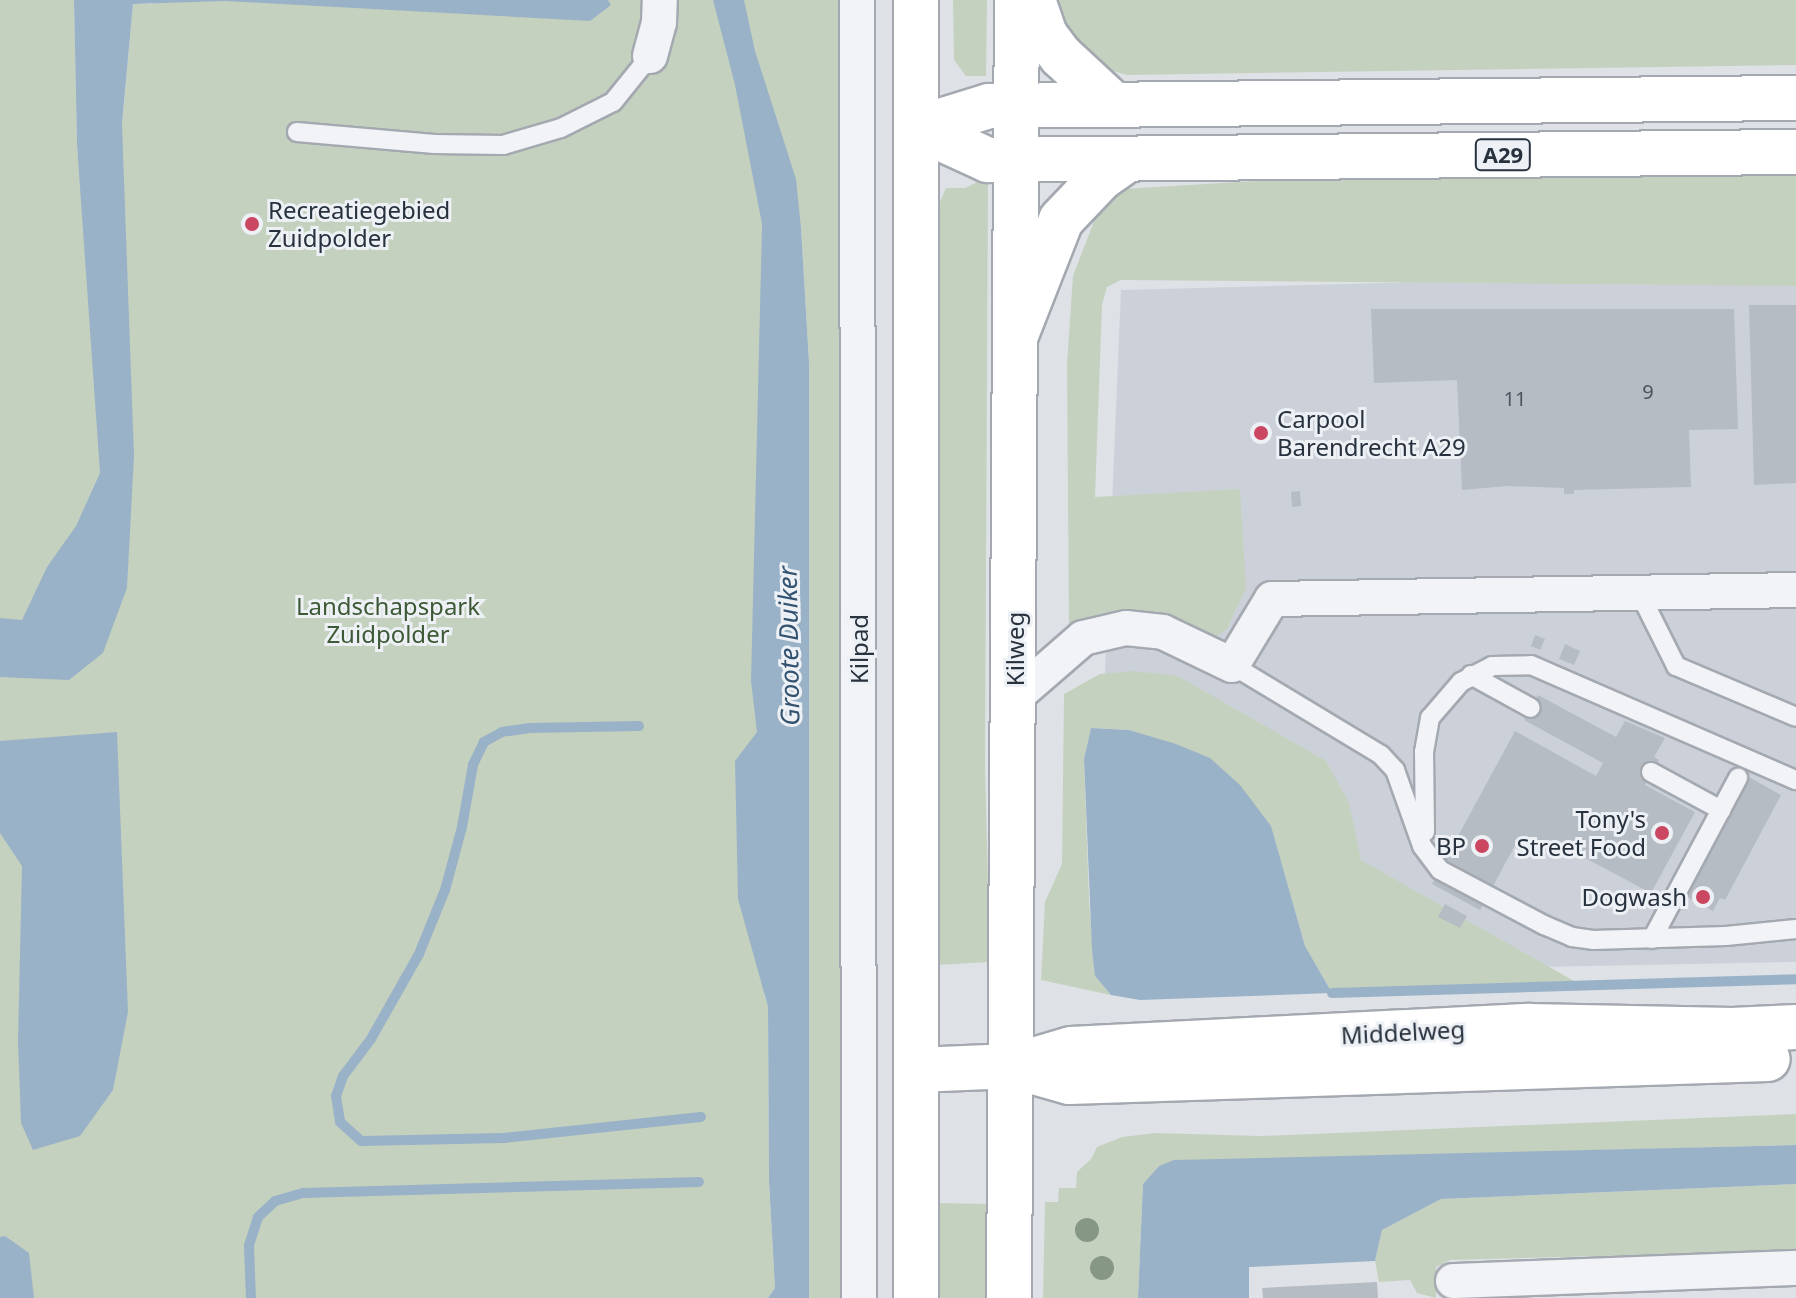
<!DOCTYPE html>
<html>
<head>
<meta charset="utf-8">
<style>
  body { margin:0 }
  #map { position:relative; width:1796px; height:1298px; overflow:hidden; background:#dee2e7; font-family:"Noto Sans",sans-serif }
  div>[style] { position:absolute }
  .built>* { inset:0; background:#ccd1d9 }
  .green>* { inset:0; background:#c5d1bf }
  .water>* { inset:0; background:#9ab2c7 }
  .stream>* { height:10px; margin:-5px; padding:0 5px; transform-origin:5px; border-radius:5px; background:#9ab2c7 }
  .building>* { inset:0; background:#b6bcc4 }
  .roads { filter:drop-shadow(2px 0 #a4a9b1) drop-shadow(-2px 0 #a4a9b1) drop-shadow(0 2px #a4a9b1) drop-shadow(0 -2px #a4a9b1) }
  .lane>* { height:18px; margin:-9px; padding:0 9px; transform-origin:9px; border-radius:9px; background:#f1f3f6 }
  .street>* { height:34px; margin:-17px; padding:0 17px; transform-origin:17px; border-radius:17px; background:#f1f3f6 }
  .secondary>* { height:44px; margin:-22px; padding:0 22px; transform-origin:22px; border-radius:22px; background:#fff }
  .highway>* { height:44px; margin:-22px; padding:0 22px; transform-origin:22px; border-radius:22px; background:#fff }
  .trees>* { width:24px; height:24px; margin:-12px; border-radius:50%; background:#869785 }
  .dots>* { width:22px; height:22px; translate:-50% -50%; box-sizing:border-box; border:4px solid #edf1f5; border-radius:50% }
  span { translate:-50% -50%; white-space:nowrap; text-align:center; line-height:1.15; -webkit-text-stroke:6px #edf1f5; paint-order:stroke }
  .number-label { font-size:20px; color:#4c5460 }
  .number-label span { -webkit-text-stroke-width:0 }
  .shield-label span { padding:2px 6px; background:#edf1f5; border:2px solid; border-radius:6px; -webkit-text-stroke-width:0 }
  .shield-label { font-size:22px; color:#28313e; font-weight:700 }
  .poi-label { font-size:24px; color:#28313e }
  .left { translate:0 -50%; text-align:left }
  .right { translate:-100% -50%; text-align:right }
  .park-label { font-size:24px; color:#3e5935 }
  .street-label { font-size:24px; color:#28313e }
  .water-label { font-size:26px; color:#335270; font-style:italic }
</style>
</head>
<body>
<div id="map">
  <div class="built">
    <i style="clip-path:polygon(1796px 272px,1796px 962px,1385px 970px,1104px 694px,1121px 290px)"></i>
  </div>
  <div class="green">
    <i style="clip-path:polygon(0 0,74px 0,77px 145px,86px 250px,123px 115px,133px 4px,153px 4px,154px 0,839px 0,844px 626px,841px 1298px,809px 1298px,809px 362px,801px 228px,764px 994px,768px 1007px,769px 1181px,775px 1288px,768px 1298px,0 1298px)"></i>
    <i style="clip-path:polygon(953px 0,987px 0,986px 76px,966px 76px,954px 60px)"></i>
    <i style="clip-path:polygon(1051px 0,1796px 0,1796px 65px,1127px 75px,1106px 69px,1079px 52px)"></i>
    <i style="clip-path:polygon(1796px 168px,1796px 286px,1121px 280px,1107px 287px,1102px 305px,1095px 497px,1240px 489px,1246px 588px,1227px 629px,1214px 638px,1069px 633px,1067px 364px,1073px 276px,1106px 190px,1404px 172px)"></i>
    <i style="clip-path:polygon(988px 177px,985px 765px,990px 962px,936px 965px,936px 211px,946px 188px,965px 188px)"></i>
    <i style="clip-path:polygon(1134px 671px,1178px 676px,1326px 761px,1349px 803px,1361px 860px,1581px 985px,1332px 993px,1305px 946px,1271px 826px,1210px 758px,1129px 730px,1091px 728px,1084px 759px,1089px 900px,1095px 976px,1111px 995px,1041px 980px,1045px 902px,1062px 864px,1064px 694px,1100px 674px)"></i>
    <i style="clip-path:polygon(1796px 1114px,1796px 1145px,1174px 1161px,1159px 1166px,1143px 1184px,1138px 1298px,1043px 1298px,1045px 1202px,1058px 1202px,1059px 1188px,1076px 1188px,1077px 1172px,1091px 1159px,1097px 1147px,1122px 1137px,1155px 1133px,1261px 1136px)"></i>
    <i style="clip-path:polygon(1796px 1184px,1796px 1251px,1450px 1260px,1436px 1267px,1436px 1298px,1417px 1293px,1410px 1280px,1379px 1282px,1375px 1261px,1382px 1230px,1441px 1199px)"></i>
    <i style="clip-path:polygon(937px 1203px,988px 1204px,985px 1298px,937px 1298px)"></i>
  </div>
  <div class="water">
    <i style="clip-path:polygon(74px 0,608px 0,611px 5px,590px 21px,225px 1px,133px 4px,122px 124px,134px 456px,127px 588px,103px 653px,69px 680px,0 677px,0 618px,22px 620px,47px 567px,76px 526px,100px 473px,77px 145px)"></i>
    <i style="clip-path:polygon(713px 0,744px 0,755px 51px,796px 179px,801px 228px,809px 362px,809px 1298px,768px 1298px,775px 1288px,769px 1181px,768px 1007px,738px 899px,735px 761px,757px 732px,751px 681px,762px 224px,735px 85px)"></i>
    <i style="clip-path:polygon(1091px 728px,1129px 730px,1176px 744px,1210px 758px,1240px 785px,1271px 826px,1305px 946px,1332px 993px,1140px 1000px,1111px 995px,1095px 976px,1092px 950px,1084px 759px)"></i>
    <i style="clip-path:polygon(117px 732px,128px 1012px,113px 1090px,80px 1136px,33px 1150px,21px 1123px,18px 1041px,22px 866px,0 833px,0 741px)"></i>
    <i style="clip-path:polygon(1796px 1145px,1796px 1184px,1441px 1199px,1382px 1230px,1375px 1261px,1249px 1267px,1249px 1298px,1138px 1298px,1143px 1184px,1159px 1166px,1174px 1160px)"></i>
    <i style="clip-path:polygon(5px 1236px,29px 1253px,34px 1298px,0 1298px,0 1237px)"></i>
  </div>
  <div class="stream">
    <i style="left:639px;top:726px;width:109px;rotate:178.9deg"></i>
    <i style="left:530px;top:728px;width:28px;rotate:172deg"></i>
    <i style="left:502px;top:732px;width:21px;rotate:151deg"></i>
    <i style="left:484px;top:742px;width:25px;rotate:116deg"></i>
    <i style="left:473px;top:765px;width:63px;rotate:100.1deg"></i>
    <i style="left:462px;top:827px;width:65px;rotate:105.1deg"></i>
    <i style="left:445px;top:890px;width:69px;rotate:112.1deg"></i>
    <i style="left:419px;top:954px;width:98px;rotate:119.5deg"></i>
    <i style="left:371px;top:1039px;width:46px;rotate:127.1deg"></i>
    <i style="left:343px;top:1076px;width:21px;rotate:109deg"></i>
    <i style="left:336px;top:1096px;width:26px;rotate:81deg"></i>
    <i style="left:340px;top:1122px;width:28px;rotate:42deg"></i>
    <i style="left:361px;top:1141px;width:143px;rotate:-1.2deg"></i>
    <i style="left:504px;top:1138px;width:198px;rotate:-6.1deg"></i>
    <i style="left:1332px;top:993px;width:464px;rotate:-1.7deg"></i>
    <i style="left:251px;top:1298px;width:53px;rotate:-92.2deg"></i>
    <i style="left:249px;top:1245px;width:29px;rotate:-72deg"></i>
    <i style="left:258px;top:1217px;width:23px;rotate:-43deg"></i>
    <i style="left:275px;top:1201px;width:29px;rotate:-16deg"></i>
    <i style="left:303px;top:1193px;width:396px;rotate:-1.6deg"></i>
  </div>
  <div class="building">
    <i style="clip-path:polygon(1749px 305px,1796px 305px,1796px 483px,1754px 485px)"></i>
    <i style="clip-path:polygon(1371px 309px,1734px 309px,1738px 429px,1689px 430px,1691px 487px,1574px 490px,1574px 494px,1564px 494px,1564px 488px,1508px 486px,1462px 490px,1457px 380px,1374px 383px)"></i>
    <i style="clip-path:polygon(1300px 491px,1301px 506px,1292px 507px,1291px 492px)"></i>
    <i style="clip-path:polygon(1535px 635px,1545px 639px,1540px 650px,1531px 646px)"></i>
    <i style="clip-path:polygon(1565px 644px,1580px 651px,1574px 665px,1559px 659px)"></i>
    <i style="clip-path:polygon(1538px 695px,1616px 737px,1625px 721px,1665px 738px,1654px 757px,1659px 760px,1645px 785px,1695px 812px,1651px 893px,1555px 842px,1550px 853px,1520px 836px,1480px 910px,1432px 884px,1515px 731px,1596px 776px,1603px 763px,1524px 720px)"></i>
    <i style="clip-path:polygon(1749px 777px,1781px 795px,1725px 900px,1720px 898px,1713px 911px,1685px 896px)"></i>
    <i style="clip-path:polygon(1445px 904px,1467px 916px,1460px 928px,1438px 917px)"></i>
    <i style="clip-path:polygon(1377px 1282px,1378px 1298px,1263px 1298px,1262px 1288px)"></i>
  </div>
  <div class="roads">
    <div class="lane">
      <i style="left:297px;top:132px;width:138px;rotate:5deg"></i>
      <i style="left:434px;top:144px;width:69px;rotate:0.8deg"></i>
      <i style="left:503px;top:145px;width:60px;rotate:-16.3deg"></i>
      <i style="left:561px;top:128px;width:58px;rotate:-26.6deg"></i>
      <i style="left:613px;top:102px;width:59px;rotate:-51.2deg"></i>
      <i style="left:1639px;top:592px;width:83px;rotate:63.4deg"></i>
      <i style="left:1676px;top:666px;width:130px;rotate:23deg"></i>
      <i style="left:1232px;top:665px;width:174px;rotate:31.1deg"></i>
      <i style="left:1381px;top:755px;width:21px;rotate:47deg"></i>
      <i style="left:1395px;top:770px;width:81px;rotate:70.4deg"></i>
      <i style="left:1422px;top:846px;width:30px;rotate:53deg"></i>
      <i style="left:1440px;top:870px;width:118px;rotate:27.9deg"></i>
      <i style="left:1544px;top:925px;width:30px;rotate:23deg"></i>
      <i style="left:1572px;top:937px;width:21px;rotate:8deg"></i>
      <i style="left:1593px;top:940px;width:133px;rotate:-1.7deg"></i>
      <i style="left:1726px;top:936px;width:70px;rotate:-5.7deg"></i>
      <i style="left:1471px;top:675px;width:68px;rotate:28.8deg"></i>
      <i style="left:1651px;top:772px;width:80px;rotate:28.5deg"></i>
      <i style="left:1425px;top:832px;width:80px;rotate:-90.7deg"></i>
      <i style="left:1424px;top:752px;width:35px;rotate:-80deg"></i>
      <i style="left:1430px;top:718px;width:48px;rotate:-49.3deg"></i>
      <i style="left:1461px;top:682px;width:35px;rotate:-27deg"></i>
      <i style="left:1492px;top:666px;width:39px;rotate:-1deg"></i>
      <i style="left:1531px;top:665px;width:289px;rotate:23.5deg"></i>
      <i style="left:1652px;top:939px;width:183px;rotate:-61.9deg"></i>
    </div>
    <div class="street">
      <i style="left:857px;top:0;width:1298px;rotate:89.91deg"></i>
      <i style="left:650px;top:56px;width:34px;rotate:-75deg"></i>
      <i style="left:659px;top:23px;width:23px;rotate:-88deg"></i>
      <i style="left:1014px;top:698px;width:91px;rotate:-41deg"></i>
      <i style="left:1083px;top:638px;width:44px;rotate:-13.1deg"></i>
      <i style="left:1126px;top:628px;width:37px;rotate:6deg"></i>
      <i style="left:1163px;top:632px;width:76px;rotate:25.6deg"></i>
      <i style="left:1232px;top:665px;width:77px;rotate:-58.8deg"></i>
      <i style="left:1272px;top:599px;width:524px;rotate:-0.98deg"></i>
      <i style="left:1453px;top:1281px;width:343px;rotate:-2.2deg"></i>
    </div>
    <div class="secondary">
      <i style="left:916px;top:0;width:1298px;rotate:90deg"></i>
      <i style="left:1013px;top:1066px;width:58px;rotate:15.9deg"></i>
      <i style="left:1069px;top:1082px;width:699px;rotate:-1.88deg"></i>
      <i style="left:916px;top:1070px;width:97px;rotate:-2.4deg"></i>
      <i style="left:1013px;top:1066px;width:60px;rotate:-16.3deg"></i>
      <i style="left:1071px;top:1049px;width:459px;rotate:-2.9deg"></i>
      <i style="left:1529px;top:1026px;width:203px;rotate:1.1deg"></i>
      <i style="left:1732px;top:1030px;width:64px;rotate:-2.7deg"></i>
      <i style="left:1009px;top:1298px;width:1298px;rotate:-89.65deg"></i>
    </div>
    <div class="highway">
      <i style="left:1033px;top:0;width:37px;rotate:71deg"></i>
      <i style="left:1045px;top:35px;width:26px;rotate:53deg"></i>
      <i style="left:1061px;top:56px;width:72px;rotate:42.8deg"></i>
      <i style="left:918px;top:128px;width:77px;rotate:24.6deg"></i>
      <i style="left:988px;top:160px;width:808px;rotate:-0.57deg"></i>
      <i style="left:918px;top:128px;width:74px;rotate:-17.2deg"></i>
      <i style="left:989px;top:106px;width:807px;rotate:-0.57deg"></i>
      <i style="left:1016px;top:335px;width:123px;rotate:-68.6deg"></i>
      <i style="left:1061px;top:220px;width:58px;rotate:-46.4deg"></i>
      <i style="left:1101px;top:178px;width:32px;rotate:-35deg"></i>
    </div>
  </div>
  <div class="trees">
    <i style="left:1087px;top:1230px"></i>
    <i style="left:1102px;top:1268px"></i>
  </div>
  <div class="dots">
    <i style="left:252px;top:224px;background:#ca4661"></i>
    <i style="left:1261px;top:433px;background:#ca4661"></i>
    <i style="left:1662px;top:833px;background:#ca4661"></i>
    <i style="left:1482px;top:846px;background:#ca4661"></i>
    <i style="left:1703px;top:897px;background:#ca4661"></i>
  </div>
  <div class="number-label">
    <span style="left:1648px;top:391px">9</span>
    <span style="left:1515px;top:398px">11</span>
  </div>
  <div class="shield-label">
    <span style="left:1503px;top:155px">A29</span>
  </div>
  <div class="poi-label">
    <span class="left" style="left:268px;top:224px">Recreatiegebied<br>Zuidpolder</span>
    <span class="left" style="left:1277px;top:433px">Carpool<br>Barendrecht A29</span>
    <span class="right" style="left:1646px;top:833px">Tony's<br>Street Food</span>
    <span class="right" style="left:1466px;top:846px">BP</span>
    <span class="right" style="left:1687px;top:897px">Dogwash</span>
  </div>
  <div class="park-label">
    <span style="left:388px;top:620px">Landschapspark<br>Zuidpolder</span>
  </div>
  <div class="street-label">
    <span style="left:859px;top:649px;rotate:-90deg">Kilpad</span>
    <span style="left:1015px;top:649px;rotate:-90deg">Kilweg</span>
    <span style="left:1403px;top:1032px;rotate:-3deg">Middelweg</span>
  </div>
  <div class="water-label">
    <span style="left:789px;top:646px;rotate:-91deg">Groote Duiker</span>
  </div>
</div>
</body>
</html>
